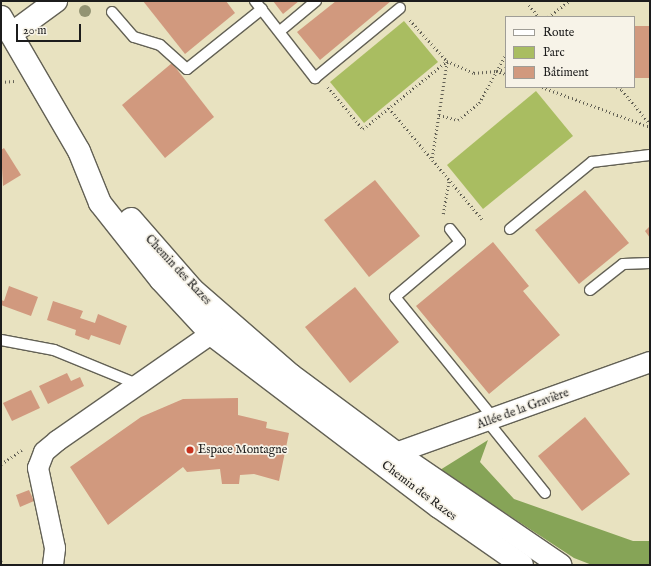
<!DOCTYPE html>
<html>
<head>
<meta charset="utf-8">
<style>
  body { margin:0 }
  #map { position:relative; width:651px; height:566px; overflow:hidden; background:#e8e2c0; font-family:"IM FELL English",serif }
  div>[style] { position:absolute }
  .green>* { inset:0; background:#a9bd61 }
  .forest>* { inset:0; background:#86a457 }
  .building>* { inset:0; background:#d1997e }
  .path>* { height:2.5px; margin-top:-1.25px; transform-origin:0; background:repeating-linear-gradient(90deg,#636155 0 1px,transparent 0 4px) }
  .roads { filter:drop-shadow(1px 0 #636155) drop-shadow(-1px 0 #636155) drop-shadow(0 1px #636155) drop-shadow(0 -1px #636155) }
  .lane>* { height:10px; margin:-5px; padding:0 5px; transform-origin:5px; border-radius:5px; background:#fff }
  .street>* { height:20px; margin:-10px; padding:0 10px; transform-origin:10px; border-radius:10px; background:#fff }
  .secondary>* { height:22px; margin:-11px; padding:0 11px; transform-origin:11px; border-radius:11px; background:#fff }
  .trees>* { width:12px; height:12px; margin:-6px; border-radius:50%; background:#939473 }
  .dots>* { width:11px; height:11px; translate:-50% -50%; box-sizing:border-box; border:2px solid #f7f3e8; border-radius:50% }
  span { translate:-50% -50%; white-space:nowrap; text-align:center; line-height:1.15; -webkit-text-stroke:3.5px #f7f3e8; paint-order:stroke }
  .street-label { font-size:12px; color:#1c1c1c }
  .poi-label { font-size:12px; color:#1c1c1c }
  .left { translate:0 -50%; text-align:left }
  .frame { position:absolute; inset:0; border:2px solid #1c1c1c; pointer-events:none }
  .legend { position:absolute; left:505px; top:16px; width:130px; height:72px; box-sizing:border-box; background:#f7f3e8; border:1px solid #9f9d96; margin:0; padding:5px 7px; list-style:none; font-size:12px; color:#1c1c1c }
  .legend li { display:flex; align-items:center; gap:8px; height:20px }
  .legend b { width:20px; border:1px solid #9f9d96 }
  .scale { position:absolute; left:16px; top:24px; width:65px; height:18px; box-sizing:border-box; border:2px solid #1c1c1c; border-top:0; padding-left:5px; font-size:12px; line-height:14px; white-space:nowrap; color:#1c1c1c; -webkit-text-stroke:3px #f7f3e8; paint-order:stroke }
</style>
</head>
<body>
<div id="map">
  <div class="green">
    <i style="clip-path:polygon(404px 21px,438px 62px,364px 123px,330px 82px)"></i>
    <i style="clip-path:polygon(536px 91px,573px 136px,483px 209px,447px 165px)"></i>
  </div>
  <div class="forest">
    <i style="clip-path:polygon(488px 440px,480px 462px,514px 499px,633px 541px,650px 541px,650px 565px,592px 565px,574px 558px,440px 470px)"></i>
  </div>
  <div class="building">
    <i style="clip-path:polygon(143px 1px,226px 1px,235px 13px,185px 54px)"></i>
    <i style="clip-path:polygon(273px 1px,299px 1px,283px 14px)"></i>
    <i style="clip-path:polygon(336px 1px,391px 1px,320px 60px,297px 32px)"></i>
    <i style="clip-path:polygon(634px 26px,650px 26px,650px 78px,634px 78px)"></i>
    <i style="clip-path:polygon(172px 63px,214px 117px,165px 158px,122px 105px)"></i>
    <i style="clip-path:polygon(4px 148px,21px 175px,3px 186px,1px 150px)"></i>
    <i style="clip-path:polygon(375px 180px,420px 236px,369px 277px,324px 220px)"></i>
    <i style="clip-path:polygon(585px 190px,629px 243px,579px 284px,535px 230px)"></i>
    <i style="clip-path:polygon(650px 226px,650px 238px,645px 231px)"></i>
    <i style="clip-path:polygon(493px 242px,529px 286px,523px 291px,560px 335px,489px 394px,416px 306px)"></i>
    <i style="clip-path:polygon(9px 286px,38px 297px,31px 316px,1px 305px,1px 300px,4px 301px)"></i>
    <i style="clip-path:polygon(355px 287px,399px 342px,350px 383px,305px 327px)"></i>
    <i style="clip-path:polygon(53px 301px,83px 311px,80px 318px,95px 323px,98px 314px,127px 326px,120px 345px,91px 335px,89px 340px,75px 335px,76px 330px,47px 320px)"></i>
    <i style="clip-path:polygon(67px 373px,71px 381px,80px 377px,84px 386px,48px 404px,39px 386px)"></i>
    <i style="clip-path:polygon(31px 390px,40px 408px,12px 421px,3px 403px)"></i>
    <i style="clip-path:polygon(238px 398px,238px 415px,267px 422px,266px 428px,289px 433px,279px 481px,254px 474px,240px 475px,239px 484px,222px 484px,220px 469px,187px 472px,183px 467px,108px 525px,70px 467px,141px 417px,183px 399px)"></i>
    <i style="clip-path:polygon(585px 417px,630px 474px,582px 511px,538px 456px)"></i>
    <i style="clip-path:polygon(29px 490px,34px 501px,20px 507px,16px 495px)"></i>
  </div>
  <div class="path">
    <i style="left:529px;top:5px;width:16px;rotate:50deg"></i>
    <i style="left:548px;top:17px;width:26px;rotate:-37deg"></i>
    <i style="left:410px;top:20px;width:55px;rotate:47.9deg"></i>
    <i style="left:447px;top:61px;width:30px;rotate:24deg"></i>
    <i style="left:474px;top:73px;width:22px;rotate:-5deg"></i>
    <i style="left:496px;top:71px;width:10px;rotate:17deg"></i>
    <i style="left:497px;top:71px;width:9px;rotate:-18deg"></i>
    <i style="left:1px;top:82px;width:13px;rotate:-4deg"></i>
    <i style="left:328px;top:87px;width:55px;rotate:50.2deg"></i>
    <i style="left:363px;top:129px;width:108px;rotate:-39deg"></i>
    <i style="left:542px;top:87px;width:115px;rotate:20.3deg"></i>
    <i style="left:617px;top:87px;width:6px;rotate:31deg"></i>
    <i style="left:622px;top:90px;width:44px;rotate:50.5deg"></i>
    <i style="left:389px;top:108px;width:145px;rotate:50deg"></i>
    <i style="left:439px;top:115px;width:20px;rotate:15deg"></i>
    <i style="left:458px;top:120px;width:27px;rotate:-39deg"></i>
    <i style="left:479px;top:103px;width:56px;rotate:-61.1deg"></i>
    <i style="left:432px;top:158px;width:98px;rotate:-81.2deg"></i>
    <i style="left:443px;top:214px;width:35px;rotate:-80deg"></i>
    <i style="left:1px;top:464px;width:25px;rotate:-34deg"></i>
    <i style="left:1px;top:561px;width:4px;rotate:63deg"></i>
  </div>
  <div class="roads">
    <div class="lane">
      <i style="left:255px;top:1px;width:98px;rotate:52.1deg"></i>
      <i style="left:315px;top:78px;width:110px;rotate:-39.5deg"></i>
      <i style="left:112px;top:12px;width:33px;rotate:49deg"></i>
      <i style="left:134px;top:37px;width:27px;rotate:17deg"></i>
      <i style="left:160px;top:45px;width:36px;rotate:42deg"></i>
      <i style="left:187px;top:69px;width:96px;rotate:-38.7deg"></i>
      <i style="left:280px;top:31px;width:47px;rotate:-39.8deg"></i>
      <i style="left:450px;top:229px;width:16px;rotate:52deg"></i>
      <i style="left:460px;top:242px;width:85px;rotate:139.8deg"></i>
      <i style="left:395px;top:297px;width:159px;rotate:50.9deg"></i>
      <i style="left:510px;top:229px;width:106px;rotate:-39.3deg"></i>
      <i style="left:592px;top:162px;width:58px;rotate:-6.9deg"></i>
      <i style="left:590px;top:290px;width:42px;rotate:-38.2deg"></i>
      <i style="left:623px;top:264px;width:27px;rotate:-2deg"></i>
      <i style="left:1px;top:340px;width:54px;rotate:10.7deg"></i>
      <i style="left:54px;top:350px;width:90px;rotate:22.3deg"></i>
      <i style="left:488px;top:422px;width:91px;rotate:51.2deg"></i>
    </div>
    <div class="street">
      <i style="left:396px;top:453px;width:270px;rotate:-19.7deg"></i>
      <i style="left:53px;top:565px;width:17px;rotate:-83deg"></i>
      <i style="left:55px;top:548px;width:82px;rotate:-102deg"></i>
      <i style="left:38px;top:468px;width:17px;rotate:-69deg"></i>
      <i style="left:44px;top:452px;width:17px;rotate:-40deg"></i>
      <i style="left:57px;top:441px;width:188px;rotate:-34.8deg"></i>
    </div>
    <div class="secondary">
      <i style="left:1px;top:17px;width:155px;rotate:59.8deg"></i>
      <i style="left:79px;top:151px;width:56px;rotate:68deg"></i>
      <i style="left:100px;top:203px;width:98px;rotate:51.6deg"></i>
      <i style="left:161px;top:280px;width:74px;rotate:47.2deg"></i>
      <i style="left:211px;top:334px;width:286px;rotate:37.2deg"></i>
      <i style="left:439px;top:507px;width:101px;rotate:34.9deg"></i>
      <i style="left:11px;top:34px;width:56px;rotate:-36.3deg"></i>
      <i style="left:131px;top:219px;width:93px;rotate:48.9deg"></i>
      <i style="left:192px;top:289px;width:131px;rotate:41deg"></i>
      <i style="left:291px;top:375px;width:131px;rotate:36.6deg"></i>
      <i style="left:396px;top:453px;width:199px;rotate:34.3deg"></i>
    </div>
  </div>
  <div class="trees">
    <i style="left:85px;top:11px"></i>
  </div>
  <div class="dots">
    <i style="left:190px;top:450px;background:#c8321e"></i>
  </div>
  <div class="street-label">
    <span style="left:178px;top:270px;rotate:47deg">Chemin des Razes</span>
    <span style="left:523px;top:409px;rotate:-20deg">Allée de la Gravière</span>
    <span style="left:419px;top:491px;rotate:37deg">Chemin des Razes</span>
  </div>
  <div class="poi-label">
    <span class="left" style="left:198px;top:450px">Espace Montagne</span>
  </div>
  <div class="frame"></div>
  <ul class="legend">
  <li><b style="height:5px;background:#fff"></b>Route</li>
  <li><b style="height:11px;background:#a9bd61"></b>Parc</li>
  <li><b style="height:11px;background:#d1997e"></b>Bâtiment</li>
  </ul>
  <div class="scale">20 m</div>
</div>
</body>
</html>
